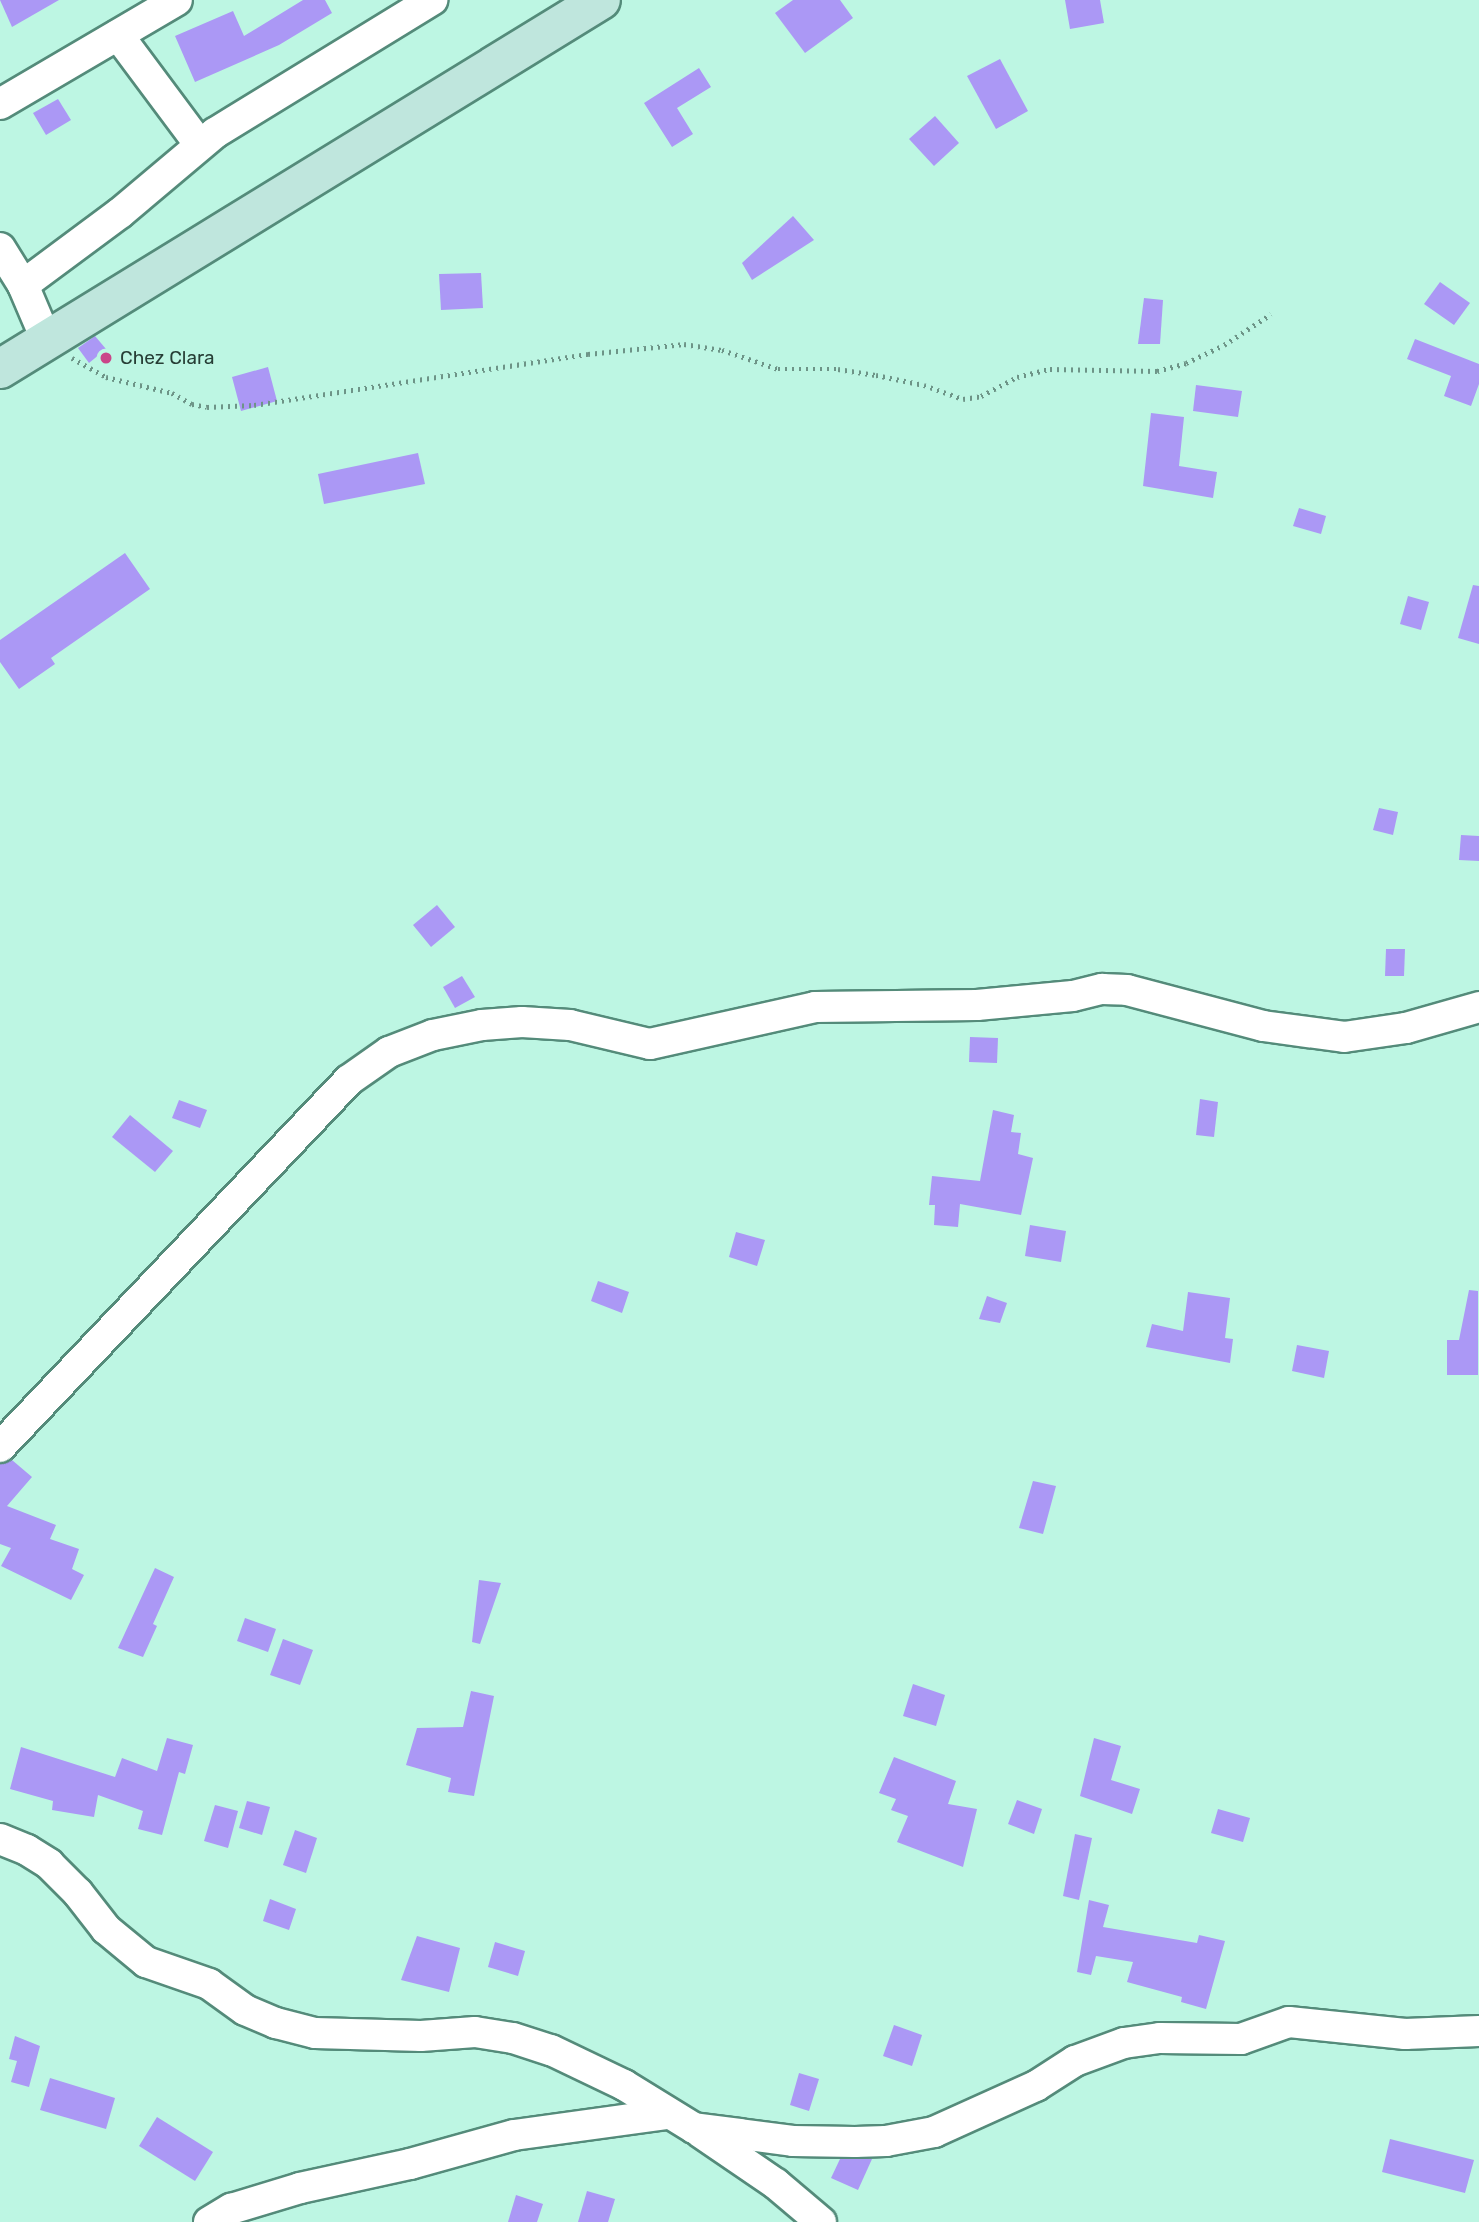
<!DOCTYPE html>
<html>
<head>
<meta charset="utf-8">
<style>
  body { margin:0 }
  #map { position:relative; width:1479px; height:2222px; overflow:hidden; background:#bdf6e3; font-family:Rubik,sans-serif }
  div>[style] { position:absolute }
  .building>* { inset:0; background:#ab98f5 }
  .path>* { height:4.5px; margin-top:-2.25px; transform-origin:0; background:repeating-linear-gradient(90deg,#6d9487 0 2px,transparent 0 7px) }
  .roads { filter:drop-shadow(2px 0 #548b7a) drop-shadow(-2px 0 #548b7a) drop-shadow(0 2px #548b7a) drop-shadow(0 -2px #548b7a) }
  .minor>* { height:30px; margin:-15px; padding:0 15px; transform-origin:15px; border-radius:15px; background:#fff }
  .secondary>* { height:38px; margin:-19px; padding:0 19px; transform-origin:19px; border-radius:19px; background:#bfe6dd }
  .dots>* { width:19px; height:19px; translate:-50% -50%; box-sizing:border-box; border:4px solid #bdf6e3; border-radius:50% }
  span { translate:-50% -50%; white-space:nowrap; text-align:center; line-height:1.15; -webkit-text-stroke:6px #bdf6e3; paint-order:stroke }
  .poi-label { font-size:19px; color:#273e36 }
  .left { translate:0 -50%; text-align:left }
</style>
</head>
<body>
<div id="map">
  <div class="building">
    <i style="clip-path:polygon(0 0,59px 0,12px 27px)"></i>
    <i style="clip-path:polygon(303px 0,325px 0,332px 13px,279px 45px,195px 82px,175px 36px,233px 11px,244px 36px)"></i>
    <i style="clip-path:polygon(793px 0,840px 0,853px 18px,805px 53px,775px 13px)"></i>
    <i style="clip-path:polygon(1065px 0,1100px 0,1104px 23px,1070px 29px)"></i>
    <i style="clip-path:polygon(1000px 59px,1028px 111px,996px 129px,967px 76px)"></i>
    <i style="clip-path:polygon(699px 68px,711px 87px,677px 108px,693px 134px,672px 147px,644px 103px)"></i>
    <i style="clip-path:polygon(58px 99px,71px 120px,46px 135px,33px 113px)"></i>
    <i style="clip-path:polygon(935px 116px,959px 143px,934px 166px,909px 139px)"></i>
    <i style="clip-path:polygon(793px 216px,814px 240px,752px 280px,742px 263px)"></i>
    <i style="clip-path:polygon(481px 273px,483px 308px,441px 310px,439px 274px)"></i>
    <i style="clip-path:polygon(1440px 282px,1470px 303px,1454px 325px,1424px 304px)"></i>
    <i style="clip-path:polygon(1144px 298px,1163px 300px,1160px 344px,1138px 344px)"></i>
    <i style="clip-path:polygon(95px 336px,106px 349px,89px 363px,78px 348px)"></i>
    <i style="clip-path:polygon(1415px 339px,1479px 364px,1479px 384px,1471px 406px,1444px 396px,1451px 376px,1407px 359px)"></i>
    <i style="clip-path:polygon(268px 367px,277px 401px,241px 411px,232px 377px)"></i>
    <i style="clip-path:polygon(1196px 385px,1242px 391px,1238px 417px,1193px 411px)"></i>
    <i style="clip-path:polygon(1151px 413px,1184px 417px,1179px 466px,1217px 472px,1213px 498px,1143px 486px)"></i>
    <i style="clip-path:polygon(418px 453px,425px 484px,324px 504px,318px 474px)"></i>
    <i style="clip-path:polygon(1299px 508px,1326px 516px,1321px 534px,1293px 526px)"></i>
    <i style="clip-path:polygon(125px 553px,150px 589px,51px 658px,55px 664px,19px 689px,0 662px,0 640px)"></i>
    <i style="clip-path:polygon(1473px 585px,1479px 586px,1479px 644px,1458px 638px)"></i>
    <i style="clip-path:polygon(1408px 596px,1429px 602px,1421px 630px,1400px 624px)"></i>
    <i style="clip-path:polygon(1379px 808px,1398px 812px,1393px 835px,1373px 830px)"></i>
    <i style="clip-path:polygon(1461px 835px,1479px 836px,1479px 861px,1459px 860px)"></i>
    <i style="clip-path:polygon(437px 905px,455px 927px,431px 947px,413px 925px)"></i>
    <i style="clip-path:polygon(1386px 949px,1405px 949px,1404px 976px,1385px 976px)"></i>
    <i style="clip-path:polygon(462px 976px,475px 997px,455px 1008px,443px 987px)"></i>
    <i style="clip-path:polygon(970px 1037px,998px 1038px,997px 1063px,969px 1062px)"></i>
    <i style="clip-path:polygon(1200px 1099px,1218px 1102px,1214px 1137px,1196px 1135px)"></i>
    <i style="clip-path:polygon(179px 1100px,207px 1110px,200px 1128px,172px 1118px)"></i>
    <i style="clip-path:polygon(993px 1110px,1014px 1115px,1011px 1132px,1021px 1133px,1018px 1154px,1033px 1158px,1021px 1215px,960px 1204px,958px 1227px,934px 1225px,935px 1205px,929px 1205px,932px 1176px,980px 1181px)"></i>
    <i style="clip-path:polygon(130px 1115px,173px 1151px,155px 1172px,112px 1137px)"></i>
    <i style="clip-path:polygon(1030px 1225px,1066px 1231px,1061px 1262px,1025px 1256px)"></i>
    <i style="clip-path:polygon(736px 1232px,765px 1240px,757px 1266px,729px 1257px)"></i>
    <i style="clip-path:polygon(598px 1281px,629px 1292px,622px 1313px,591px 1301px)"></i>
    <i style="clip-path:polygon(1469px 1290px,1478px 1291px,1478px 1375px,1447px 1375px,1447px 1340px,1459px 1340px)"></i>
    <i style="clip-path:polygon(1188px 1292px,1230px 1298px,1225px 1338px,1233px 1339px,1230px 1363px,1146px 1347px,1152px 1324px,1183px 1331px)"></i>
    <i style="clip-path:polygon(987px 1296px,1007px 1303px,1000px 1323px,979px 1319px)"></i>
    <i style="clip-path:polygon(1297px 1345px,1329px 1351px,1324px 1378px,1292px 1371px)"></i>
    <i style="clip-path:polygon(12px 1460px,32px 1477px,7px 1506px,56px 1525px,50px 1539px,79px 1549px,72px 1569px,84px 1575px,71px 1600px,1px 1566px,11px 1548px,0 1544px,0 1464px)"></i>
    <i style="clip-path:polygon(1033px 1481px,1056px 1486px,1043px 1534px,1019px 1528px)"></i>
    <i style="clip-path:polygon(155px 1568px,174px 1577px,153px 1624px,157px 1626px,143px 1657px,118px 1648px)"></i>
    <i style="clip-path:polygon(479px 1580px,501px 1583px,480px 1644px,472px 1642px)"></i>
    <i style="clip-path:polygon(245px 1618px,276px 1629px,268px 1652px,237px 1641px)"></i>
    <i style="clip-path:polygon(283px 1639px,313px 1650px,300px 1685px,270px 1675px)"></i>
    <i style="clip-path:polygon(913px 1684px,945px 1695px,936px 1726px,903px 1716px)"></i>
    <i style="clip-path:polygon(471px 1691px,494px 1696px,474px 1796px,448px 1792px,451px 1778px,406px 1765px,417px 1728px,463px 1727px)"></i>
    <i style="clip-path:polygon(167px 1738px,193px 1745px,185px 1774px,179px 1772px,162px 1835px,138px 1829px,143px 1811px,98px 1795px,94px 1817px,52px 1810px,53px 1801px,10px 1789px,21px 1747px,115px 1777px,122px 1758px,157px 1771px)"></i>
    <i style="clip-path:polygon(1094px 1738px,1121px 1746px,1111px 1780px,1140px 1789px,1132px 1814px,1080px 1796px)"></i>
    <i style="clip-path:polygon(894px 1757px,956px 1781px,948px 1804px,977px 1809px,963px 1867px,897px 1842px,908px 1816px,891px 1810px,896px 1799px,879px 1793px)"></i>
    <i style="clip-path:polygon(1017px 1800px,1042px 1809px,1034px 1834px,1008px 1824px)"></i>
    <i style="clip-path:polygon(247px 1801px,270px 1807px,262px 1835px,239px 1828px)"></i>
    <i style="clip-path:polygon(215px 1805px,238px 1811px,228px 1848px,204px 1841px)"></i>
    <i style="clip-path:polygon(1218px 1809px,1250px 1818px,1243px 1842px,1211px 1833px)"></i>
    <i style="clip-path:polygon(295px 1830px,317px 1838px,306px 1873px,283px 1865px)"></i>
    <i style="clip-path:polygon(1075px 1834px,1092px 1838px,1079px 1900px,1063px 1896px)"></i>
    <i style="clip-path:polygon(270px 1899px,296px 1909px,289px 1930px,263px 1921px)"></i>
    <i style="clip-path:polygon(1089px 1900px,1109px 1905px,1103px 1927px,1197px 1943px,1199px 1935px,1225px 1941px,1206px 2009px,1181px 2002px,1182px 1997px,1127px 1982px,1133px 1962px,1096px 1956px,1091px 1975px,1077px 1972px)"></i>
    <i style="clip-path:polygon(417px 1936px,460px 1948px,449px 1992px,401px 1980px)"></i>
    <i style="clip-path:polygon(495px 1942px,525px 1951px,518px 1976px,488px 1967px)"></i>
    <i style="clip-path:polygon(894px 2025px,922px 2035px,912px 2066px,883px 2056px)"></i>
    <i style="clip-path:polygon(15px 2036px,40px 2046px,29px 2087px,11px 2082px,17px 2061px,9px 2059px)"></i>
    <i style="clip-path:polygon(799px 2073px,819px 2079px,809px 2111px,790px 2105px)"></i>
    <i style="clip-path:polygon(50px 2078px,115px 2098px,106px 2129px,40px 2110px)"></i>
    <i style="clip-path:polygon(157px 2117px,213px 2152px,195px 2181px,139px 2146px)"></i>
    <i style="clip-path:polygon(1390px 2139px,1474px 2160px,1465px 2193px,1382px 2172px)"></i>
    <i style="clip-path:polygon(840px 2159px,872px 2159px,858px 2190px,831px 2178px)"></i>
    <i style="clip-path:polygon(587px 2191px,615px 2199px,608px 2222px,578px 2222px)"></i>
    <i style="clip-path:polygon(516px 2195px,543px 2204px,537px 2222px,508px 2222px)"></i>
  </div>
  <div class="path">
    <i style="left:72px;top:358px;width:39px;rotate:29deg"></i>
    <i style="left:106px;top:377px;width:68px;rotate:13.6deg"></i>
    <i style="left:172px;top:393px;width:23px;rotate:29deg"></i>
    <i style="left:192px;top:404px;width:15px;rotate:11deg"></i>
    <i style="left:207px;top:407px;width:47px;rotate:-2.4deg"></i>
    <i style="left:254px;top:405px;width:338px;rotate:-8.7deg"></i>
    <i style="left:588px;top:354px;width:97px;rotate:-5.9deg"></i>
    <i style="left:684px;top:344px;width:38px;rotate:9deg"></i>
    <i style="left:722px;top:350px;width:59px;rotate:18.7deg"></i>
    <i style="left:778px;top:369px;width:60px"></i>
    <i style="left:838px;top:369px;width:38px;rotate:9deg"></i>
    <i style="left:876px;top:375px;width:49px;rotate:11.8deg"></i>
    <i style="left:924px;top:385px;width:41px;rotate:19.7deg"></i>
    <i style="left:963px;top:399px;width:18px;rotate:-9deg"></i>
    <i style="left:981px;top:396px;width:41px;rotate:-27.8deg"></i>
    <i style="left:1017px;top:377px;width:34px;rotate:-14deg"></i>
    <i style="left:1050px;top:369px;width:107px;rotate:1.1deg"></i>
    <i style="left:1157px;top:371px;width:30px;rotate:-15deg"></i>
    <i style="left:1186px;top:363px;width:42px;rotate:-25.3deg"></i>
    <i style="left:1224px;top:345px;width:56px;rotate:-33.4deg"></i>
  </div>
  <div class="roads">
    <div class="minor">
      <i style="left:118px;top:35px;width:137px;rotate:53.3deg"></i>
      <i style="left:0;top:104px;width:205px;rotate:-30.4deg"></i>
      <i style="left:0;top:248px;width:44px;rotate:58.1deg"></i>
      <i style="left:23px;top:285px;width:59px;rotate:66.9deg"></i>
      <i style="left:23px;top:285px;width:121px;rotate:-36.6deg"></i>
      <i style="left:120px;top:213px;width:124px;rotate:-40.1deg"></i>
      <i style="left:215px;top:133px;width:255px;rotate:-31.5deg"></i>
      <i style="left:0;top:1447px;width:506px;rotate:-46.44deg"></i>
      <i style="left:349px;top:1080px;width:49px;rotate:-35deg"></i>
      <i style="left:389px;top:1052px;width:47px;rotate:-21.1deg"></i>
      <i style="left:433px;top:1035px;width:50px;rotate:-11.5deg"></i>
      <i style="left:482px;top:1025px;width:40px;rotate:-4.3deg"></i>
      <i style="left:522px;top:1022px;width:48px;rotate:3.6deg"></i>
      <i style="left:570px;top:1025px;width:82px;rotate:13.4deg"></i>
      <i style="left:650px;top:1044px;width:169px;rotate:-12.6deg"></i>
      <i style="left:815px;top:1007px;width:162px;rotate:-0.7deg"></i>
      <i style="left:977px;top:1005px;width:96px;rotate:-5.4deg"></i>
      <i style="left:1073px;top:996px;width:30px;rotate:-14deg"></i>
      <i style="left:1102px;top:989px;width:25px;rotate:2deg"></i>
      <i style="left:1127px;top:990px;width:141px;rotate:14.8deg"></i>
      <i style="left:1263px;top:1026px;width:82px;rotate:7.7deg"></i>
      <i style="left:1344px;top:1037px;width:63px;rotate:-8.3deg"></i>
      <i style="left:1406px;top:1028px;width:76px;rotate:-16deg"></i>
      <i style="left:0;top:1839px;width:29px;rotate:22deg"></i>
      <i style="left:27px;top:1850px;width:26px;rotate:32deg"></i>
      <i style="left:49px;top:1864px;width:41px;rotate:45deg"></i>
      <i style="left:78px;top:1893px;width:46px;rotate:52.1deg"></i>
      <i style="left:106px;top:1929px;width:52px;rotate:39.5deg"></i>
      <i style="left:146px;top:1962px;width:67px;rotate:19.2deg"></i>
      <i style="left:209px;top:1984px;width:44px;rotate:35.8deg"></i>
      <i style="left:245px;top:2010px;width:34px;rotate:23deg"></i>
      <i style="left:276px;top:2023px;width:40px;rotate:14.4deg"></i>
      <i style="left:315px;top:2033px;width:106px;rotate:1.6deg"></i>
      <i style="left:421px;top:2036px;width:54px;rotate:-4.2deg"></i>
      <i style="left:475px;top:2032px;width:38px;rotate:9deg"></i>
      <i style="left:513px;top:2038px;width:40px;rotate:18deg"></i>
      <i style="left:551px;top:2050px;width:81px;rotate:25.6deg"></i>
      <i style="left:624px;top:2085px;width:82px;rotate:31.6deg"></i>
      <i style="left:694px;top:2128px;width:46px;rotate:7.4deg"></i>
      <i style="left:740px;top:2134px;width:53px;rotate:7.5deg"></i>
      <i style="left:793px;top:2141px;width:62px;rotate:0.9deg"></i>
      <i style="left:855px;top:2142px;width:31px;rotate:-2deg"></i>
      <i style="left:886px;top:2141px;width:49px;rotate:-10.6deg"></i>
      <i style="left:934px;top:2132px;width:112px;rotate:-24.3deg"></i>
      <i style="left:1036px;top:2086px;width:46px;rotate:-32.7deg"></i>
      <i style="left:1075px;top:2061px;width:52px;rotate:-20.2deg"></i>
      <i style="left:1124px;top:2043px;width:36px;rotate:-8deg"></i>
      <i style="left:1160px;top:2038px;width:81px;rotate:0.7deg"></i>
      <i style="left:1241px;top:2039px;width:51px;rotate:-19.5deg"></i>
      <i style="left:1289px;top:2022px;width:117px;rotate:5.9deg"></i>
      <i style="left:1405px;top:2034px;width:74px;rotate:-2.3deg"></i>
      <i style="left:700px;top:2132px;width:92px;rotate:34.4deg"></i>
      <i style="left:776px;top:2184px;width:59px;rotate:40.2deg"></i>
      <i style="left:209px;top:2222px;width:26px;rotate:-31deg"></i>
      <i style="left:231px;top:2209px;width:72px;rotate:-16.9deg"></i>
      <i style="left:300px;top:2188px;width:113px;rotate:-12.3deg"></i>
      <i style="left:410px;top:2164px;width:108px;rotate:-15.6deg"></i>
      <i style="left:514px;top:2135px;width:155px;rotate:-7.8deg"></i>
    </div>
    <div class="secondary">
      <i style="left:0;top:369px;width:705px;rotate:-31.55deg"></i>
    </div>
  </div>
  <div class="dots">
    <i style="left:106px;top:358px;background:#ca4589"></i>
  </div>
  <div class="poi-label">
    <span class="left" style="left:120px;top:358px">Chez Clara</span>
  </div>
</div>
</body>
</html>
